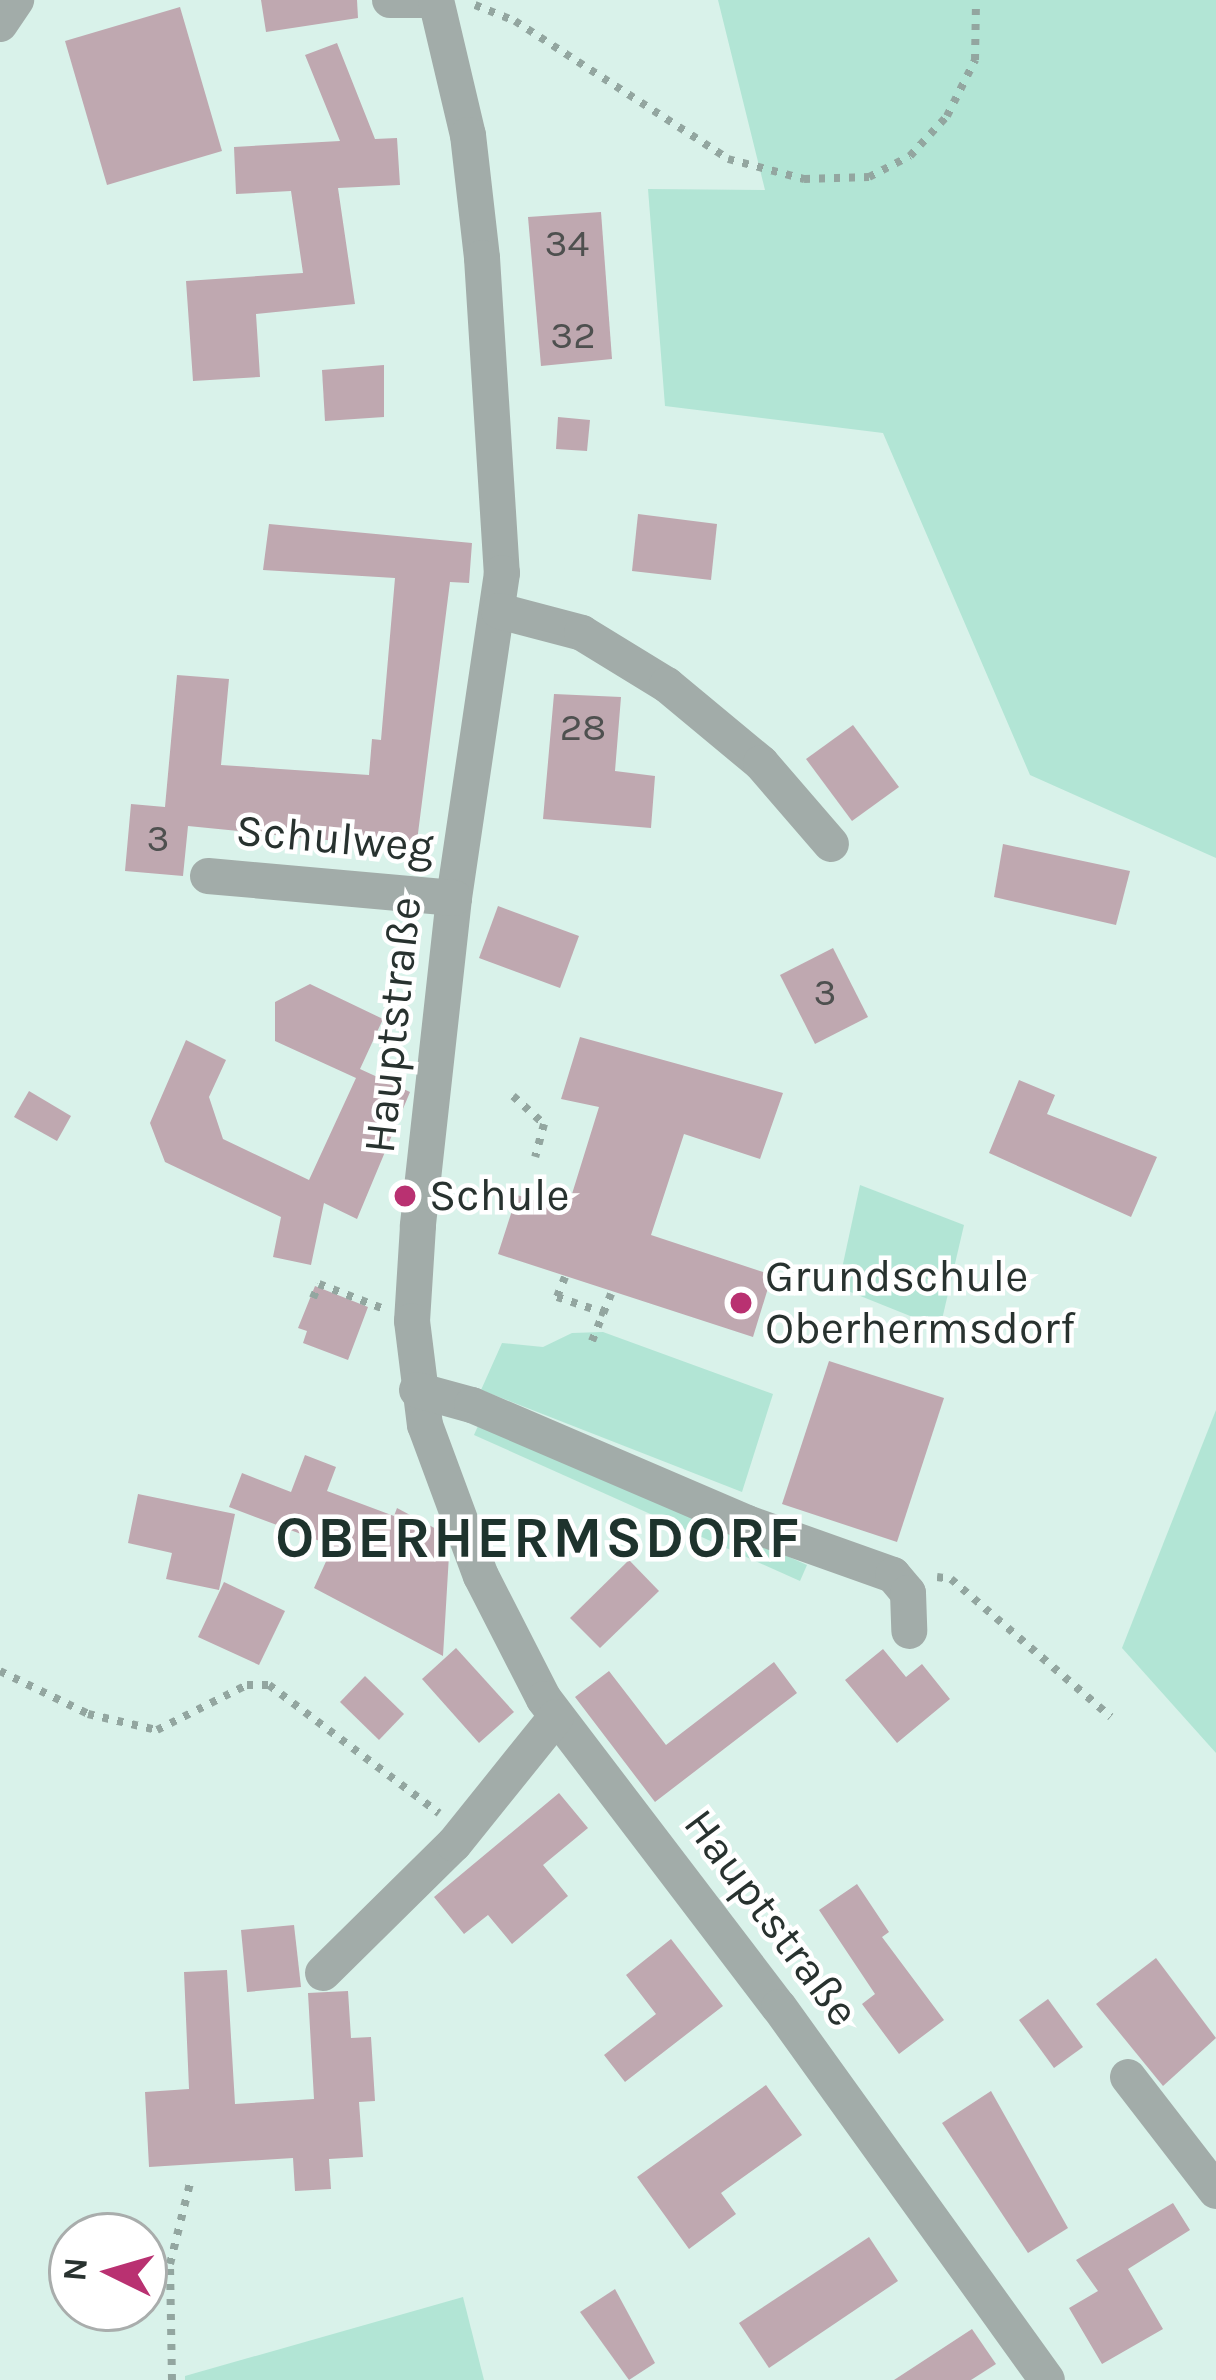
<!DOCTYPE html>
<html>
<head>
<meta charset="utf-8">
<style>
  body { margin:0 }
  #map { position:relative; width:1216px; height:2380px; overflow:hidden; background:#d9f2ea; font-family:Karla,sans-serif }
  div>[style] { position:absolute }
  .green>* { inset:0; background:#b2e5d5 }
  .building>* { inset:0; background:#bfa8b0 }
  .path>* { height:8px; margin-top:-4px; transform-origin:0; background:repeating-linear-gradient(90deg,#93a6a0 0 6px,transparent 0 15px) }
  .minor>* { height:36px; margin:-18px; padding:0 18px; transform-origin:18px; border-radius:18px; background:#a2aca9 }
  .dots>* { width:33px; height:33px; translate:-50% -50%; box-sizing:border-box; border:6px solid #fff; border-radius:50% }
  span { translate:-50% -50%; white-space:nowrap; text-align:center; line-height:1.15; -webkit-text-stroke:9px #fff; paint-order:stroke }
  .number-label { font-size:39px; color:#4e504f }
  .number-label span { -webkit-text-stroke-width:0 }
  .street-label { font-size:45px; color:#28322f }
  .poi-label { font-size:45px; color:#28322f }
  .left { translate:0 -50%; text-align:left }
  .district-label { font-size:57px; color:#1e332d; font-weight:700; letter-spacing:3px }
  .north { position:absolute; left:48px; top:2212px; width:120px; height:120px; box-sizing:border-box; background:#fff; border:3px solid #a9adac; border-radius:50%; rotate:275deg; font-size:33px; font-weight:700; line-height:48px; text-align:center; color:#28322f }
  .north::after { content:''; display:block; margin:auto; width:42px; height:54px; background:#b93171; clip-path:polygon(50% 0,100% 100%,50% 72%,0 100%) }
</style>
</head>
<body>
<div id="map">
  <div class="green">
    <i style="clip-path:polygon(718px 0,1216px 0,1216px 858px,1030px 775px,883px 433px,665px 406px,648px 189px,765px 190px)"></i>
    <i style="clip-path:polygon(860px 1185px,964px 1225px,940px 1328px,838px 1287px)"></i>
    <i style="clip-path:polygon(603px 1332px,773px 1394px,742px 1492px,481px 1390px,502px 1343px,543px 1347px,572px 1333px)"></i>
    <i style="clip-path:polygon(1216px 1410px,1216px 1753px,1122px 1648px)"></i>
    <i style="clip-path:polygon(481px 1419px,807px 1565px,800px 1581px,474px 1435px)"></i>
    <i style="clip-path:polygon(463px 2297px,484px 2380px,185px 2380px,185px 2376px)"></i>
  </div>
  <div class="building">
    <i style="clip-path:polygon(261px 0,357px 0,358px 18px,266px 32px)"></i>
    <i style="clip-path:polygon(180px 7px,222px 151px,107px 185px,65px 41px)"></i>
    <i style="clip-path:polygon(337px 43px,375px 139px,397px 138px,400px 185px,338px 188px,355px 304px,256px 314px,260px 377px,193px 381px,186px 281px,303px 273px,291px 191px,236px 194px,234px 147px,340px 141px,305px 55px)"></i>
    <i style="clip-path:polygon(601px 212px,612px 359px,541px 366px,528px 217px)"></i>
    <i style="clip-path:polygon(384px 365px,384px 417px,325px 421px,322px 370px)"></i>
    <i style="clip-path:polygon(558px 417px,590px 420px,587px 451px,556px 449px)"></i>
    <i style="clip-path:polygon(638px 514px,717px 524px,711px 580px,632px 571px)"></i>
    <i style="clip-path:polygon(269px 524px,472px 543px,469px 583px,450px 582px,416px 849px,188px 826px,183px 876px,125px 871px,131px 804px,165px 807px,177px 675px,229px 679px,221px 765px,369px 775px,372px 739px,381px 740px,395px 578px,263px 570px)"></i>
    <i style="clip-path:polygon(554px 694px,621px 697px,615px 771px,655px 776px,651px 828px,543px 819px)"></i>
    <i style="clip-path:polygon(853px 725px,899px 787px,852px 821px,806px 759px)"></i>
    <i style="clip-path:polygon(1003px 844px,1130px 871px,1116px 925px,994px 897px)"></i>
    <i style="clip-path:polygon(498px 906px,579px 936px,560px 988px,479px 958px)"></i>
    <i style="clip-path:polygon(833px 948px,868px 1017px,815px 1044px,780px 975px)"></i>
    <i style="clip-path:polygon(310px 984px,383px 1019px,360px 1069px,410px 1092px,357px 1219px,324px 1203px,311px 1265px,273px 1257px,281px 1217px,165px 1162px,150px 1123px,186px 1040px,226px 1060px,209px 1097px,223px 1139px,309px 1180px,356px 1078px,275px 1041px,275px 1002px)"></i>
    <i style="clip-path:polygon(580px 1037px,783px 1093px,760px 1159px,684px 1134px,651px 1235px,772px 1275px,753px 1337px,498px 1254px,517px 1195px,567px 1210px,599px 1107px,561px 1099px)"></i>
    <i style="clip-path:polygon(1019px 1080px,1055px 1095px,1047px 1114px,1157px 1157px,1131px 1217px,989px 1153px)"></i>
    <i style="clip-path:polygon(29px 1091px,71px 1116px,57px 1141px,14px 1117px)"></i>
    <i style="clip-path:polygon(315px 1286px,368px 1307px,348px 1360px,303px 1343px,307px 1331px,298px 1328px)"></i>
    <i style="clip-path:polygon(829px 1361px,944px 1398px,897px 1542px,782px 1504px)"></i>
    <i style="clip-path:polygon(305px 1455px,336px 1467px,327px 1491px,394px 1516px,397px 1508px,440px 1531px,449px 1555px,443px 1656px,314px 1588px,333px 1546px,229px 1507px,242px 1473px,291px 1492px)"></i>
    <i style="clip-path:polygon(138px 1494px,235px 1514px,219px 1590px,166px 1579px,172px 1553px,128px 1543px)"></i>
    <i style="clip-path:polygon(629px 1560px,659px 1591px,600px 1648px,570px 1618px)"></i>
    <i style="clip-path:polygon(224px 1582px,285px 1611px,259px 1665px,198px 1637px)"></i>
    <i style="clip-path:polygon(456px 1648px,514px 1712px,479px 1743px,422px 1679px)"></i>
    <i style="clip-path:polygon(883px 1649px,906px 1677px,922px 1664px,950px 1699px,897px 1743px,845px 1680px)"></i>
    <i style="clip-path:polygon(774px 1662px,797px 1693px,655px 1802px,575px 1697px,609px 1671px,666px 1745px)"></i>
    <i style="clip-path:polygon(365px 1676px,404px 1714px,379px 1740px,340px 1702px)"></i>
    <i style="clip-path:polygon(559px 1793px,588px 1828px,543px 1865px,568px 1896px,512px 1944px,488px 1915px,464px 1934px,434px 1897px)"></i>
    <i style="clip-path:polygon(857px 1884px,889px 1932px,882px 1937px,944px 2020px,899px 2054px,862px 2004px,875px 1994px,819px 1910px)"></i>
    <i style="clip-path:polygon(294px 1925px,301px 1987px,247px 1992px,241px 1930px)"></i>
    <i style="clip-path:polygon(671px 1939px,723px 2006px,625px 2082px,604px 2055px,656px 2014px,626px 1975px)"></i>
    <i style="clip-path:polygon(1156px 1958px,1216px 2038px,1163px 2086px,1096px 2004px)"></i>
    <i style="clip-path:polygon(227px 1970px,235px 2104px,314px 2099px,308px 1993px,348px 1991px,351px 2038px,371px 2037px,375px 2101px,359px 2102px,363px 2157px,329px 2159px,331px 2189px,295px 2191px,293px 2158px,149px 2167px,145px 2092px,189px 2089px,184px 1972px)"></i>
    <i style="clip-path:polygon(1048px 1999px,1083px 2047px,1054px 2068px,1019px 2020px)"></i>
    <i style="clip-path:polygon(766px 2085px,802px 2135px,721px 2193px,736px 2214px,689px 2249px,637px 2177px)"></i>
    <i style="clip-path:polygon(991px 2091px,1068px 2228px,1028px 2253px,942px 2123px)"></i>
    <i style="clip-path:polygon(1173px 2203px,1190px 2230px,1128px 2269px,1163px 2329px,1102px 2364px,1069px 2308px,1098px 2291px,1076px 2260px)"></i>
    <i style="clip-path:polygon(869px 2237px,898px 2281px,769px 2368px,739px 2323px)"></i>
    <i style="clip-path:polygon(615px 2289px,655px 2363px,629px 2380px,580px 2312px)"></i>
    <i style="clip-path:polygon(972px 2329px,996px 2364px,971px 2380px,894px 2380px)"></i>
  </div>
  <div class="path">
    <i style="left:475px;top:5px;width:43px;rotate:21.8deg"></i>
    <i style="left:515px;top:21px;width:254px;rotate:32.9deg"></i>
    <i style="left:728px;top:159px;width:79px;rotate:14.7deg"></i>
    <i style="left:804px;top:179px;width:65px;rotate:-1.8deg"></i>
    <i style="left:869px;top:177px;width:46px;rotate:-27.1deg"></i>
    <i style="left:910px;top:156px;width:54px;rotate:-47.2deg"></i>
    <i style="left:947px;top:116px;width:63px;rotate:-63.4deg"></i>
    <i style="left:975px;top:60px;width:60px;rotate:-89deg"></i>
    <i style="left:513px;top:1096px;width:42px;rotate:42.1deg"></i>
    <i style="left:544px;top:1124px;width:34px;rotate:105deg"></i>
    <i style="left:565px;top:1277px;width:22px;rotate:112deg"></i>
    <i style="left:557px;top:1297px;width:51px;rotate:18.4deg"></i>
    <i style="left:313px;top:1298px;width:15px;rotate:-67deg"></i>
    <i style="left:319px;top:1284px;width:67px;rotate:20.9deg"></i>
    <i style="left:592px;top:1341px;width:51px;rotate:-68deg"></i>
    <i style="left:937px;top:1577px;width:14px;rotate:8deg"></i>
    <i style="left:951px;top:1579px;width:211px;rotate:40.8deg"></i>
    <i style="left:0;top:1671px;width:98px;rotate:26deg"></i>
    <i style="left:88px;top:1714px;width:71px;rotate:13.1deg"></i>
    <i style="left:157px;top:1730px;width:101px;rotate:-26.6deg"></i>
    <i style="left:247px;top:1685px;width:22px"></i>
    <i style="left:269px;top:1685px;width:213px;rotate:37deg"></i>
    <i style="left:172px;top:2380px;width:116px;rotate:-91deg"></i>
    <i style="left:170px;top:2264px;width:88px;rotate:-76.1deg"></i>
  </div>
  <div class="minor">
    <i style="left:390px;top:0;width:46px"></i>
    <i style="left:436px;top:0;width:139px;rotate:76.7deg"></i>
    <i style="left:468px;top:135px;width:124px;rotate:83.5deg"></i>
    <i style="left:482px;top:258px;width:316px;rotate:86.4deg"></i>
    <i style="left:502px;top:573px;width:329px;rotate:98.4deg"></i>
    <i style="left:454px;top:898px;width:330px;rotate:96.3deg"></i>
    <i style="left:418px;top:1226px;width:95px;rotate:93.6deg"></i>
    <i style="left:412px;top:1321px;width:105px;rotate:82.9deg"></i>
    <i style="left:425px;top:1425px;width:161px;rotate:69.7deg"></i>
    <i style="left:481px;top:1576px;width:138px;rotate:62.9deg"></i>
    <i style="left:544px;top:1699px;width:387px;rotate:52.7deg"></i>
    <i style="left:779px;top:2007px;width:459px;rotate:54.3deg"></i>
    <i style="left:0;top:24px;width:29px;rotate:-56deg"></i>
    <i style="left:499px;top:611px;width:86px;rotate:14.8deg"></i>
    <i style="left:582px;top:633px;width:100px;rotate:31.5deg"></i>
    <i style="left:667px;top:685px;width:122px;rotate:39.7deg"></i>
    <i style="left:761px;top:763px;width:107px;rotate:49.2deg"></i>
    <i style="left:208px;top:876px;width:247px;rotate:5.1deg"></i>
    <i style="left:417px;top:1390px;width:57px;rotate:15.3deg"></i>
    <i style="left:472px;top:1405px;width:299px;rotate:23.2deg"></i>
    <i style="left:747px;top:1523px;width:155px;rotate:19.6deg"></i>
    <i style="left:893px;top:1575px;width:23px;rotate:50deg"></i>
    <i style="left:908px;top:1593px;width:38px;rotate:88deg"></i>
    <i style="left:323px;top:1973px;width:184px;rotate:-44.6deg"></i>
    <i style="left:454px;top:1844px;width:163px;rotate:-51.2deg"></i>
    <i style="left:1128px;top:2077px;width:144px;rotate:52.3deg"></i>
  </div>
  <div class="dots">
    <i style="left:405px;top:1196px;background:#b93171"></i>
    <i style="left:741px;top:1303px;background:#b93171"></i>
  </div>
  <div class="number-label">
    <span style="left:567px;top:243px">34</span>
    <span style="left:573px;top:335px">32</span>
    <span style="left:583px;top:727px">28</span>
    <span style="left:158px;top:838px">3</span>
    <span style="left:825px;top:992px">3</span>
  </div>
  <div class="street-label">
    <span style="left:335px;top:839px;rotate:5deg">Schulweg</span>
    <span style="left:393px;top:1025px;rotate:-84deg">Hauptstraße</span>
    <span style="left:771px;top:1918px;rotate:53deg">Hauptstraße</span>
  </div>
  <div class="poi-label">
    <span class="left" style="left:429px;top:1196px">Schule</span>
    <span class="left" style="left:765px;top:1303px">Grundschule<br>Oberhermsdorf</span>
  </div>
  <div class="district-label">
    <span style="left:539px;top:1539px">OBERHERMSDORF</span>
  </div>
  <div class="north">N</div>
</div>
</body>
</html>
